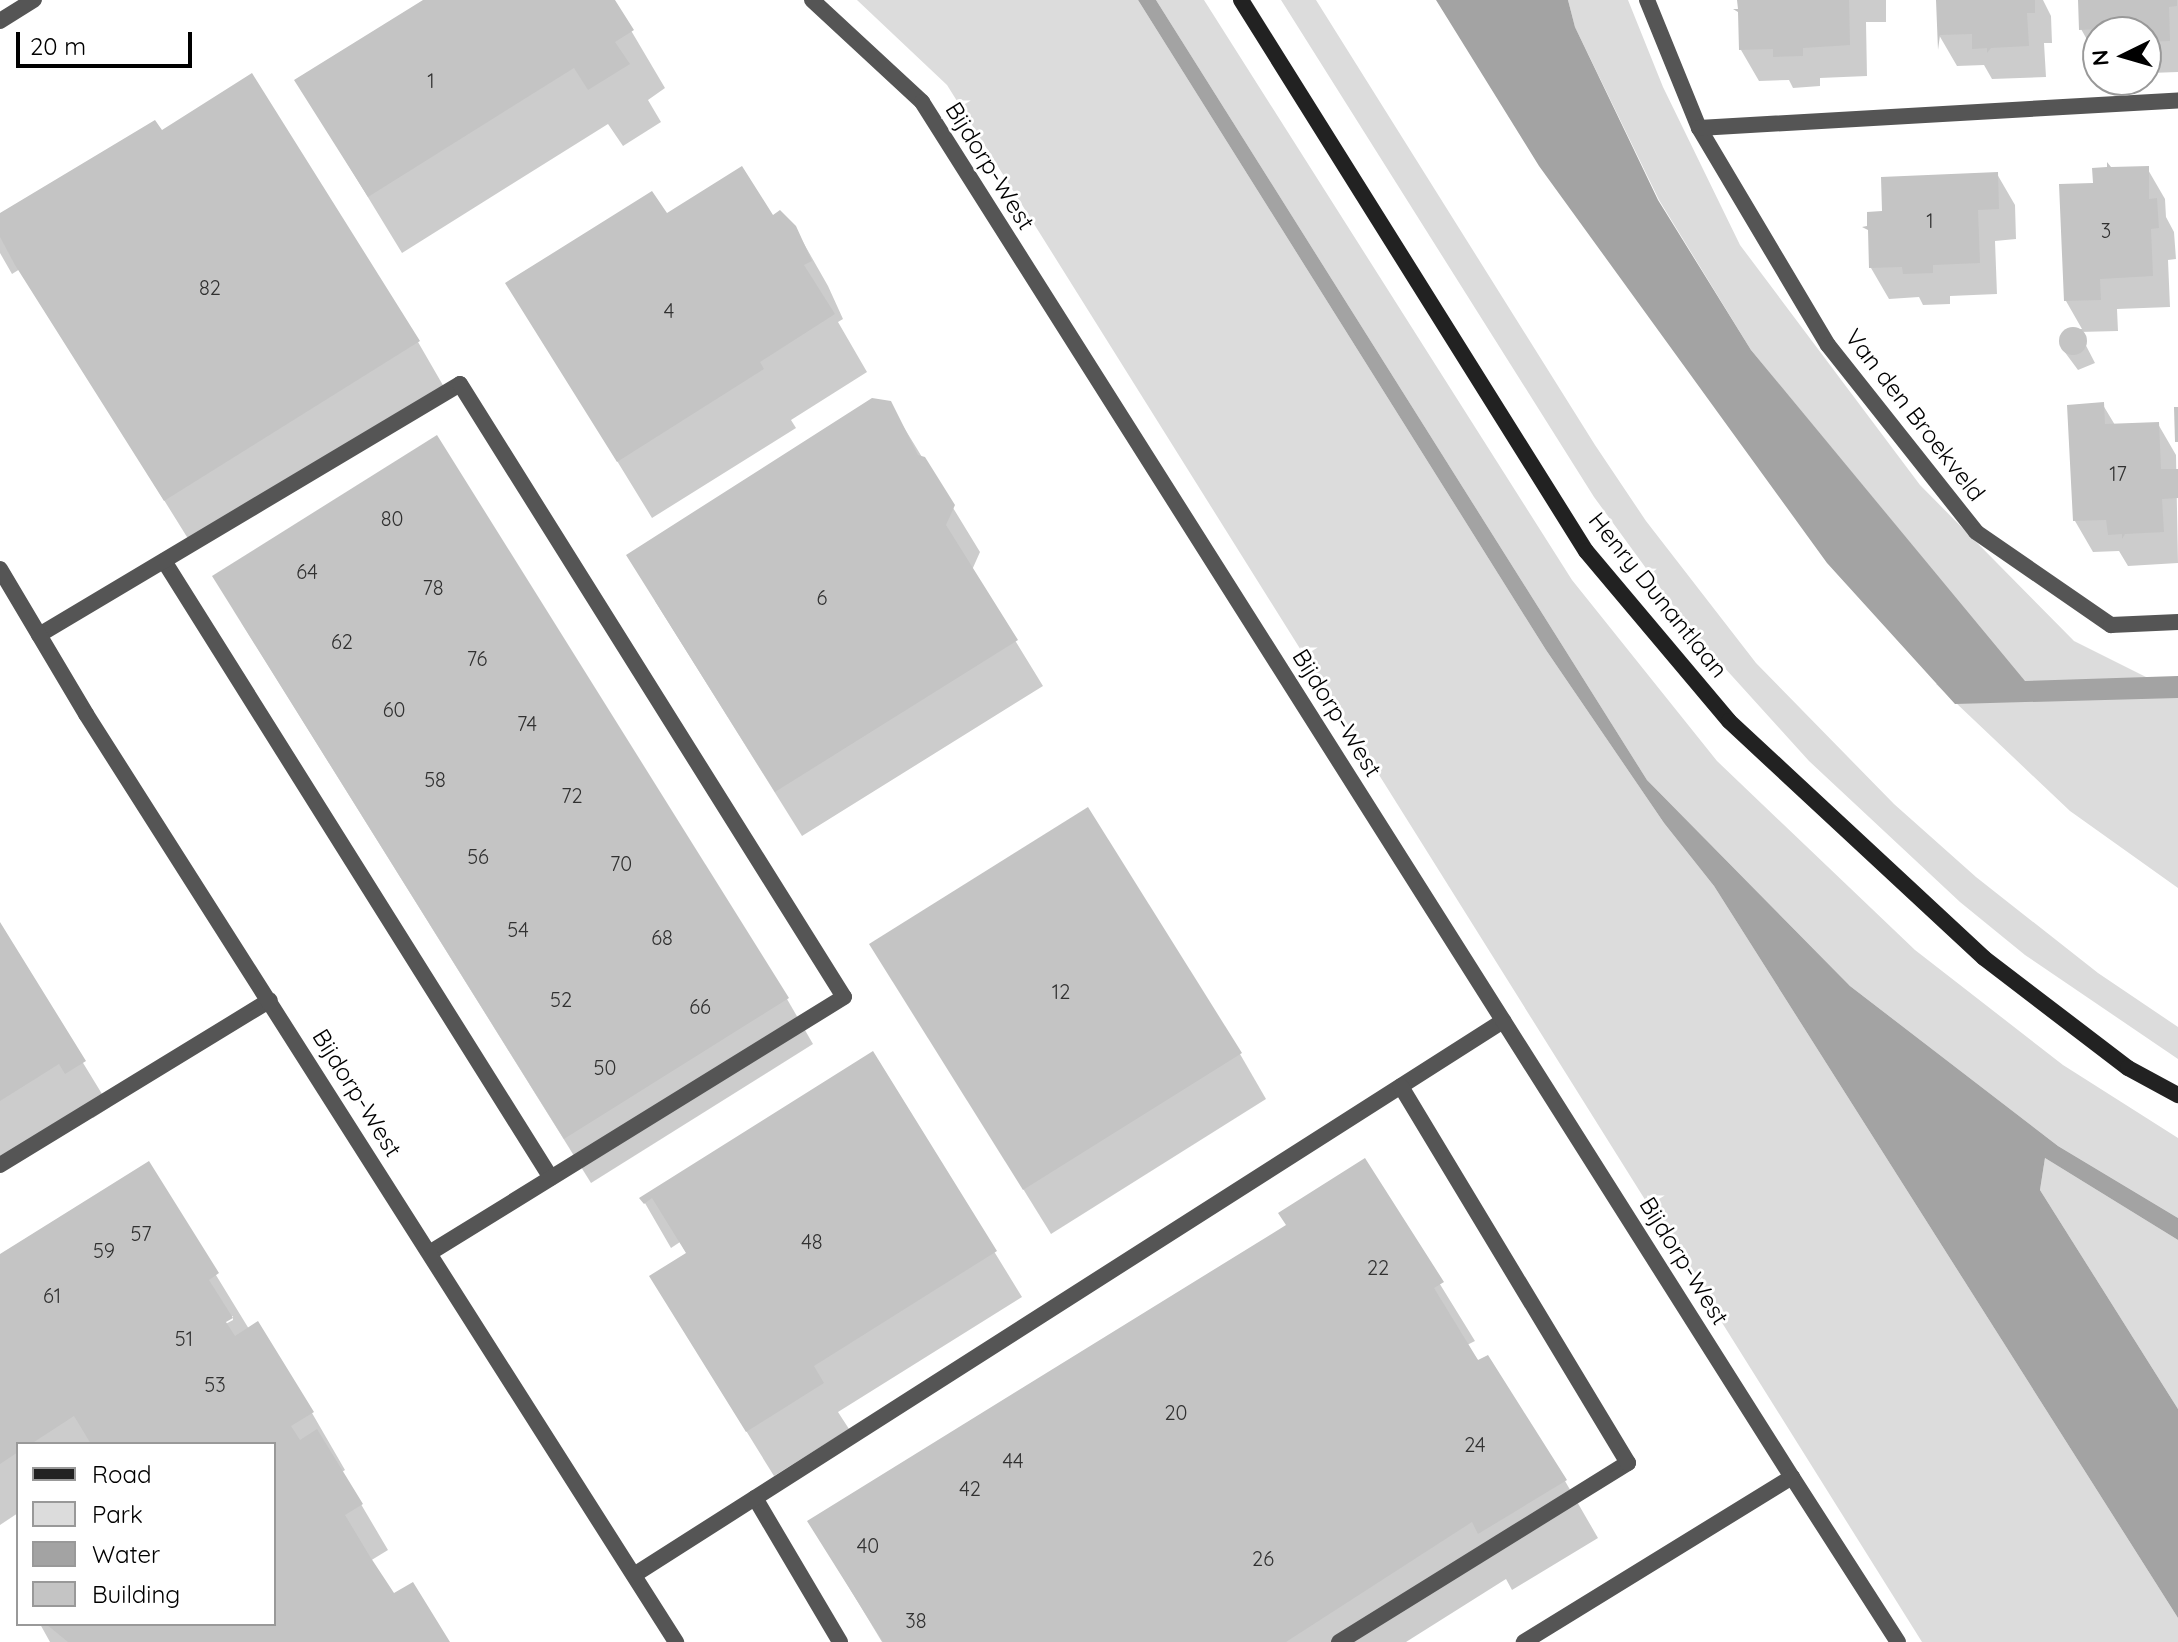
<!DOCTYPE html>
<html>
<head>
<meta charset="utf-8">
<style>
  body { margin:0 }
  #map { position:relative; width:2178px; height:1642px; overflow:hidden; background:#fff; font-family:Quicksand,sans-serif }
  div>[style] { position:absolute }
  .green>* { inset:0; background:#dcdcdc }
  .water>* { inset:0; background:#a3a3a3 }
  .shadow>* { inset:0; background:#0003 }
  .building>* { inset:0; background:#c4c4c4 }
  .round { border-radius:50% }
  .lane>* { height:16px; margin:-8px; padding:0 8px; transform-origin:8px; border-radius:8px; background:#555 }
  .street>* { height:16px; margin:-8px; padding:0 8px; transform-origin:8px; border-radius:8px; background:#555 }
  .secondary>* { height:16px; margin:-8px; padding:0 8px; transform-origin:8px; border-radius:8px; background:#222 }
  span { translate:-50% -50%; white-space:nowrap; text-align:center; line-height:1.15; -webkit-text-stroke:6px #fff; paint-order:stroke }
  .number-label { font-size:20px; color:#313131 }
  .number-label span { -webkit-text-stroke-width:0 }
  .street-label { font-size:24px; color:#000 }
  .legend { position:absolute; left:16px; top:1442px; width:260px; height:184px; box-sizing:border-box; background:#fff; border:2px solid #999; margin:0; padding:10px 14px; list-style:none; font-size:24px; color:#000 }
  .legend li { display:flex; align-items:center; gap:16px; height:40px }
  .legend b { width:40px; border:2px solid #999 }
  .north { position:absolute; left:2082px; top:16px; width:80px; height:80px; box-sizing:border-box; background:#fff; border:2px solid #999; border-radius:50%; rotate:265deg; font-size:22px; font-weight:700; line-height:32px; text-align:center; color:#000 }
  .north::after { content:''; display:block; margin:auto; width:28px; height:36px; background:#000; clip-path:polygon(50% 0,100% 100%,50% 72%,0 100%) }
  .scale { position:absolute; left:16px; top:32px; width:176px; height:36px; box-sizing:border-box; border:4px solid #000; border-top:0; padding-left:10px; font-size:24px; line-height:28px; white-space:nowrap; color:#000; -webkit-text-stroke:6px #fff; paint-order:stroke }
</style>
</head>
<body>
<div id="map">
  <div class="green">
    <i style="clip-path:polygon(857px 0,1138px 0,1546px 650px,1664px 823px,1714px 886px,2178px 1618px,2178px 1642px,1922px 1642px,947px 85px)"></i>
    <i style="clip-path:polygon(1156px 0,1204px 0,1572px 580px,1717px 761px,1915px 950px,2063px 1065px,2178px 1138px,2178px 1218px,2058px 1146px,1850px 986px,1647px 780px)"></i>
    <i style="clip-path:polygon(1281px 0,1316px 0,1595px 445px,1646px 521px,1756px 663px,1894px 804px,1976px 877px,2098px 973px,2178px 1027px,2178px 1059px,2025px 955px,1960px 902px,1809px 761px,1694px 634px,1594px 497px)"></i>
    <i style="clip-path:polygon(1568px 0,1628px 0,1663px 87px,1740px 245px,1920px 485px,2074px 641px,2148px 678px,2178px 677px,2178px 888px,2070px 811px,1936px 684px,2024px 681px,1751px 350px,1659px 200px,1575px 27px)"></i>
    <i style="clip-path:polygon(2045px 1158px,2178px 1240px,2178px 1409px,2040px 1190px)"></i>
  </div>
  <div class="water">
    <i style="clip-path:polygon(1138px 0,1156px 0,1647px 780px,1850px 986px,2058px 1146px,2178px 1218px,2178px 1240px,2045px 1158px,2040px 1190px,2178px 1409px,2178px 1618px,1714px 886px,1664px 823px,1546px 650px)"></i>
    <i style="clip-path:polygon(1436px 0,1568px 0,1575px 27px,1658px 200px,1751px 350px,2025px 681px,2178px 676px,2178px 698px,1955px 704px,1827px 563px,1539px 166px)"></i>
  </div>
  <div class="shadow">
    <i style="clip-path:polygon(429px 0,613px 0,665px 88px,648px 100px,661px 122px,623px 146px,608px 124px,402px 253px,297px 81px)"></i>
    <i style="clip-path:polygon(1739px 0,1886px 0,1886px 22px,1866px 22px,1867px 76px,1820px 78px,1820px 86px,1793px 88px,1789px 80px,1759px 81px,1741px 50px)"></i>
    <i style="clip-path:polygon(1938px 0,2043px 0,2051px 16px,2052px 43px,2044px 43px,2046px 77px,1992px 79px,1984px 65px,1957px 66px,1939px 35px)"></i>
    <i style="clip-path:polygon(2080px 0,2178px 0,2178px 72px,2150px 73px,2148px 79px,2146px 32px,2098px 32px,2098px 59px,2081px 29px)"></i>
    <i style="clip-path:polygon(162px 133px,418px 342px,444px 387px,192px 545px,20px 269px,12px 274px,0 253px,0 216px)"></i>
    <i style="clip-path:polygon(2147px 168px,2165px 199px,2166px 217px,2174px 232px,2176px 259px,2168px 260px,2170px 307px,2117px 309px,2118px 331px,2079px 332px,2095px 363px,2078px 370px,2061px 347px,2061px 336px,2068px 329px,2082px 329px,2066px 301px,2095px 185px)"></i>
    <i style="clip-path:polygon(1997px 174px,2015px 205px,2016px 239px,1995px 241px,1997px 294px,1950px 296px,1950px 304px,1923px 305px,1919px 297px,1889px 299px,1871px 268px,1884px 213px)"></i>
    <i style="clip-path:polygon(666px 216px,773px 219px,795px 228px,828px 286px,843px 319px,838px 322px,867px 372px,791px 420px,796px 428px,652px 518px,508px 283px)"></i>
    <i style="clip-path:polygon(889px 403px,980px 552px,972px 570px,1043px 686px,802px 836px,655px 601px)"></i>
    <i style="clip-path:polygon(2103px 405px,2115px 425px,2158px 424px,2176px 455px,2178px 563px,2128px 566px,2119px 551px,2093px 552px,2075px 521px)"></i>
    <i style="clip-path:polygon(241px 622px,787px 999px,813px 1044px,591px 1183px)"></i>
    <i style="clip-path:polygon(0 927px,110px 1107px,93px 1118px,87px 1108px,0 1162px)"></i>
    <i style="clip-path:polygon(872px 945px,1240px 1054px,1266px 1099px,1051px 1234px)"></i>
    <i style="clip-path:polygon(873px 1054px,1022px 1297px,838px 1412px,849px 1429px,774px 1476px,678px 1321px,687px 1254px,680px 1242px,671px 1248px,642px 1198px)"></i>
    <i style="clip-path:polygon(1364px 1161px,1475px 1341px,1467px 1345px,1565px 1481px,1598px 1538px,1512px 1590px,1506px 1579px,1406px 1642px,882px 1642px,809px 1521px,1288px 1226px)"></i>
    <i style="clip-path:polygon(evenodd,148px 1164px,249px 1329px,312px 1413px,345px 1470px,342px 1472px,388px 1550px,370px 1561px,393px 1596px,448px 1642px,50px 1642px,40px 1624px,274px 1624px,274px 1444px,18px 1444px,18px 1513px,0 1525px,0 1256px,148px 1164px,233px 1316px,233px 1320px,218px 1328px,216px 1325px,233px 1316px)"></i>
  </div>
  <div class="building">
    <i style="clip-path:polygon(423px 0,615px 0,634px 30px,615px 42px,630px 64px,588px 90px,574px 68px,368px 197px,294px 80px)"></i>
    <i style="clip-path:polygon(1737px 0,1849px 0,1850px 45px,1803px 48px,1803px 56px,1773px 57px,1773px 49px,1739px 50px,1738px 12px,1733px 9px,1738px 9px)"></i>
    <i style="clip-path:polygon(1936px 0,2035px 0,2035px 13px,2027px 13px,2029px 46px,1991px 48px,1987px 53px,1987px 48px,1972px 49px,1972px 34px,1940px 35px,1938px 50px)"></i>
    <i style="clip-path:polygon(2078px 0,2177px 0,2177px 6px,2169px 7px,2170px 41px,2146px 42px,2146px 32px,2114px 32px,2114px 28px,2079px 30px)"></i>
    <i style="clip-path:polygon(252px 73px,420px 341px,164px 501px,15px 265px,0 237px,0 213px,155px 120px,162px 130px)"></i>
    <i style="clip-path:polygon(2107px 162px,2111px 167px,2149px 166px,2149px 199px,2157px 198px,2159px 228px,2151px 229px,2153px 276px,2100px 279px,2101px 300px,2064px 301px,2059px 184px,2093px 183px,2092px 168px,2107px 167px)"></i>
    <i style="clip-path:polygon(742px 166px,773px 215px,780px 210px,796px 226px,812px 261px,804px 265px,835px 314px,760px 362px,764px 369px,617px 462px,505px 283px,652px 191px,667px 213px)"></i>
    <i style="clip-path:polygon(1998px 172px,1999px 209px,1978px 210px,1980px 263px,1933px 265px,1933px 273px,1903px 274px,1902px 267px,1869px 268px,1868px 230px,1862px 227px,1867px 226px,1867px 212px,1882px 211px,1881px 177px)"></i>
    <i class="round" style="left:2059px;top:327px;width:28px;height:28px"></i>
    <i style="clip-path:polygon(872px 398px,891px 401px,918px 455px,925px 457px,955px 505px,946px 525px,1018px 640px,775px 792px,626px 555px)"></i>
    <i style="clip-path:polygon(2104px 402px,2105px 424px,2159px 422px,2161px 469px,2178px 469px,2178px 498px,2162px 499px,2164px 532px,2125px 534px,2122px 539px,2122px 534px,2108px 535px,2106px 520px,2073px 521px,2067px 405px)"></i>
    <i style="clip-path:polygon(2174px 407px,2178px 407px,2178px 442px,2175px 442px)"></i>
    <i style="clip-path:polygon(437px 435px,789px 998px,564px 1139px,212px 576px)"></i>
    <i style="clip-path:polygon(1088px 807px,1242px 1053px,1023px 1190px,869px 944px)"></i>
    <i style="clip-path:polygon(0 922px,86px 1061px,65px 1074px,59px 1064px,0 1101px)"></i>
    <i style="clip-path:polygon(873px 1051px,997px 1251px,814px 1366px,824px 1383px,746px 1432px,649px 1276px,686px 1253px,652px 1198px,644px 1204px,639px 1198px)"></i>
    <i style="clip-path:polygon(1365px 1158px,1444px 1282px,1434px 1288px,1478px 1360px,1488px 1355px,1567px 1480px,1478px 1534px,1472px 1522px,1286px 1642px,883px 1642px,807px 1521px,1286px 1225px,1278px 1213px)"></i>
    <i style="clip-path:polygon(149px 1161px,219px 1273px,209px 1280px,233px 1318px,226px 1322px,235px 1336px,258px 1321px,314px 1412px,291px 1426px,300px 1440px,317px 1429px,363px 1504px,345px 1515px,369px 1555px,394px 1593px,413px 1582px,450px 1642px,68px 1642px,46px 1624px,274px 1624px,274px 1444px,91px 1444px,74px 1416px,31px 1444px,18px 1444px,18px 1452px,0 1464px,0 1254px)"></i>
  </div>
  <div class="lane">
    <i style="left:164px;top:561px;width:728px;rotate:57.9deg"></i>
    <i style="left:39px;top:635px;width:490px;rotate:-30.8deg"></i>
    <i style="left:460px;top:384px;width:723px;rotate:57.94deg"></i>
    <i style="left:844px;top:997px;width:487px;rotate:148.3deg"></i>
    <i style="left:0;top:1165px;width:316px;rotate:-31.4deg"></i>
    <i style="left:755px;top:1498px;width:167px;rotate:59.4deg"></i>
    <i style="left:634px;top:1575px;width:1031px;rotate:-32.52deg"></i>
    <i style="left:1339px;top:1642px;width:340px;rotate:-31.8deg"></i>
    <i style="left:1628px;top:1463px;width:440px;rotate:-121.1deg"></i>
  </div>
  <div class="street">
    <i style="left:812px;top:0;width:150px;rotate:42.8deg"></i>
    <i style="left:922px;top:102px;width:1627px;rotate:57.68deg"></i>
    <i style="left:1792px;top:1477px;width:315px;rotate:148.4deg"></i>
    <i style="left:1647px;top:0;width:138px;rotate:67.9deg"></i>
    <i style="left:1699px;top:128px;width:252px;rotate:59.3deg"></i>
    <i style="left:1828px;top:345px;width:238px;rotate:51.6deg"></i>
    <i style="left:1976px;top:532px;width:164px;rotate:34.6deg"></i>
    <i style="left:2111px;top:625px;width:67px;rotate:-2.6deg"></i>
    <i style="left:0;top:21px;width:40px;rotate:-32deg"></i>
    <i style="left:1699px;top:128px;width:480px;rotate:-3.3deg"></i>
    <i style="left:0;top:569px;width:169px;rotate:59.3deg"></i>
    <i style="left:86px;top:714px;width:1100px;rotate:57.55deg"></i>
    <i style="left:1792px;top:1477px;width:196px;rotate:57.3deg"></i>
  </div>
  <div class="secondary">
    <i style="left:1241px;top:0;width:650px;rotate:57.95deg"></i>
    <i style="left:1586px;top:551px;width:222px;rotate:49.9deg"></i>
    <i style="left:1729px;top:721px;width:348px;rotate:42.9deg"></i>
    <i style="left:1984px;top:958px;width:181px;rotate:37.4deg"></i>
    <i style="left:2128px;top:1068px;width:57px;rotate:28.4deg"></i>
  </div>
  <div class="number-label">
    <span style="left:431px;top:80px">1</span>
    <span style="left:1930px;top:220px">1</span>
    <span style="left:2106px;top:230px">3</span>
    <span style="left:210px;top:287px">82</span>
    <span style="left:669px;top:310px">4</span>
    <span style="left:2118px;top:473px">17</span>
    <span style="left:392px;top:518px">80</span>
    <span style="left:307px;top:571px">64</span>
    <span style="left:433px;top:587px">78</span>
    <span style="left:822px;top:597px">6</span>
    <span style="left:342px;top:641px">62</span>
    <span style="left:477px;top:658px">76</span>
    <span style="left:394px;top:709px">60</span>
    <span style="left:527px;top:723px">74</span>
    <span style="left:435px;top:779px">58</span>
    <span style="left:572px;top:795px">72</span>
    <span style="left:478px;top:856px">56</span>
    <span style="left:621px;top:863px">70</span>
    <span style="left:518px;top:929px">54</span>
    <span style="left:662px;top:937px">68</span>
    <span style="left:1061px;top:991px">12</span>
    <span style="left:561px;top:999px">52</span>
    <span style="left:700px;top:1006px">66</span>
    <span style="left:605px;top:1067px">50</span>
    <span style="left:141px;top:1233px">57</span>
    <span style="left:812px;top:1241px">48</span>
    <span style="left:104px;top:1250px">59</span>
    <span style="left:1378px;top:1267px">22</span>
    <span style="left:52px;top:1295px">61</span>
    <span style="left:184px;top:1338px">51</span>
    <span style="left:215px;top:1384px">53</span>
    <span style="left:1176px;top:1412px">20</span>
    <span style="left:1475px;top:1444px">24</span>
    <span style="left:1013px;top:1460px">44</span>
    <span style="left:970px;top:1488px">42</span>
    <span style="left:868px;top:1545px">40</span>
    <span style="left:1263px;top:1558px">26</span>
    <span style="left:916px;top:1620px">38</span>
  </div>
  <div class="street-label">
    <span style="left:990px;top:166px;rotate:58deg">Bijdorp-West</span>
    <span style="left:1915px;top:415px;rotate:52deg">Van den Broekveld</span>
    <span style="left:1658px;top:595px;rotate:51deg">Henry Dunantlaan</span>
    <span style="left:1337px;top:713px;rotate:58deg">Bijdorp-West</span>
    <span style="left:357px;top:1093px;rotate:58deg">Bijdorp-West</span>
    <span style="left:1684px;top:1261px;rotate:58deg">Bijdorp-West</span>
  </div>
  <ul class="legend">
  <li><b style="height:10px;background:#222"></b>Road</li>
  <li><b style="height:22px;background:#dcdcdc"></b>Park</li>
  <li><b style="height:22px;background:#a3a3a3"></b>Water</li>
  <li><b style="height:22px;background:#c4c4c4"></b>Building</li>
  </ul>
  <div class="north">N</div>
  <div class="scale">20 m</div>
</div>
</body>
</html>
